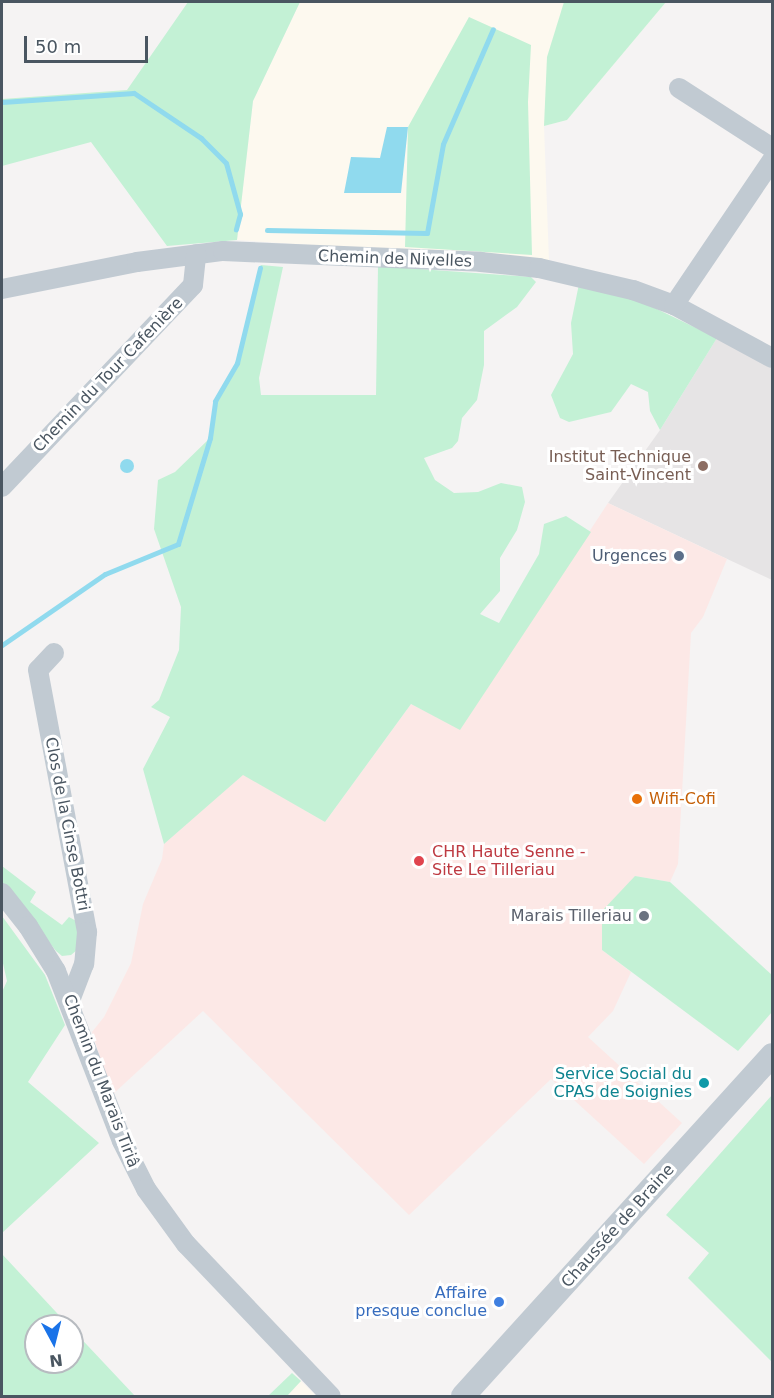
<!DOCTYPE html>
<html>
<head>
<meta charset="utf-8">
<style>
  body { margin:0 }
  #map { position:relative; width:774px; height:1398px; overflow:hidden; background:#f5f3f3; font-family:"DejaVu Sans",sans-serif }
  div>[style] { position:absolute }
  .commercial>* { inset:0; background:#fdf9ef }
  .education>* { inset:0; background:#e6e4e5 }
  .medical>* { inset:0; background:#fce8e6 }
  .green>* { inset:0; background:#c3f1d5 }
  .water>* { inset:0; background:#90daee }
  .round { border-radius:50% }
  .stream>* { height:5px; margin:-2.5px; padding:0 2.5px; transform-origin:2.5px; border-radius:2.5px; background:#90daee }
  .minor>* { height:20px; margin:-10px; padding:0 10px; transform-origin:10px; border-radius:10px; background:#c1cad2 }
  .tertiary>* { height:24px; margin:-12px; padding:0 12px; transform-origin:12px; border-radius:12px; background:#c1cad2 }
  .dots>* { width:16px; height:16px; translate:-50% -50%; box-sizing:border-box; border:3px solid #fff; border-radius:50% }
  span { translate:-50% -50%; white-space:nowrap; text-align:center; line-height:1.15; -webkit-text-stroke:6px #fff; paint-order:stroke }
  .street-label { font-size:16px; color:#4a5661 }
  .education-label { font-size:16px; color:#785e54 }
  .right { translate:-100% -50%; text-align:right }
  .service-label { font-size:16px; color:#4e5e75 }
  .food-label { font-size:16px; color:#c56008 }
  .left { translate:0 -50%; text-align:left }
  .health-label { font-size:16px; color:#be3a42 }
  .worship-label { font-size:16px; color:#5b616d }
  .culture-label { font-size:16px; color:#0d838f }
  .shop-label { font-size:16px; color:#366cbe }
  .frame { position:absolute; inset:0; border:3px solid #4a5661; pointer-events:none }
  .north { position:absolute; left:24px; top:1314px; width:60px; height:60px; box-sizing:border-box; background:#fff; border:2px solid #b7bbc0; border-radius:50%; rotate:173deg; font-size:16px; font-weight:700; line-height:24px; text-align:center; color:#4a5661 }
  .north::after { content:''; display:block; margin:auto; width:21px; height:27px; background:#1a73e8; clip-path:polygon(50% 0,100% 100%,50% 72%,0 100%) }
  .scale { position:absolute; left:24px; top:36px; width:124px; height:27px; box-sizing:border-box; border:3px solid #4a5661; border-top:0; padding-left:8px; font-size:18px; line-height:21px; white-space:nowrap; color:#4a5661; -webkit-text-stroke:4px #fff; paint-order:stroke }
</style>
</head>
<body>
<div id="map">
  <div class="commercial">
    <i style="clip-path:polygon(300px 2px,666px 2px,567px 120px,544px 126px,549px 261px,237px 240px,253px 101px)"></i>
    <i style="clip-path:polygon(301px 1381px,316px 1396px,287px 1396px)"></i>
  </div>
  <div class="education">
    <i style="clip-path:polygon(725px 325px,772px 351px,772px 580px,608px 503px,660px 430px)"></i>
  </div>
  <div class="medical">
    <i style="clip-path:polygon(608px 503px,727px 559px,703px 617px,691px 633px,678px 864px,670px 882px,635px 876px,602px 950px,631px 972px,613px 1011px,588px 1037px,682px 1123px,644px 1164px,551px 1079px,409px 1215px,203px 1011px,112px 1095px,92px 1032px,104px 1017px,131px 963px,143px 904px,162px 859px,164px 844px,243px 774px,325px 822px,411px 704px,460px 729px)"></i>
  </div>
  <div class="green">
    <i style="clip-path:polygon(188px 2px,300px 2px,253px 101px,237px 240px,167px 246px,91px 142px,2px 166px,2px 99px,127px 90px)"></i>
    <i style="clip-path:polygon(564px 2px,666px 2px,567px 120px,544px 126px,547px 57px)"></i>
    <i style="clip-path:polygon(469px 17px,531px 45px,528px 102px,532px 255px,405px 247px,408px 127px)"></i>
    <i style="clip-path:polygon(261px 265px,283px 267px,259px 378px,261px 395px,376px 395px,378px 266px,531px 277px,536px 282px,517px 307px,484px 331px,484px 365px,477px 400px,462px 418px,458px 441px,452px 448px,424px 458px,435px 480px,454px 493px,478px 492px,501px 483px,522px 487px,525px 502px,517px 530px,500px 558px,500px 591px,480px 614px,499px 623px,539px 554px,544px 524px,566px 516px,591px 532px,460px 730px,411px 704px,325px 822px,243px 775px,164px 844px,143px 769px,170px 717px,151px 707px,159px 700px,179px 650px,181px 607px,154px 529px,158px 480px,175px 472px,210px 438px,215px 404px,237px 363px)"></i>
    <i style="clip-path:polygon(579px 284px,636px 299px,717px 338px,660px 430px,650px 411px,648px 392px,631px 384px,611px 412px,569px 422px,560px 418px,551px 395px,573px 354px,571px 323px)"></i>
    <i style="clip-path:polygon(2px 866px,36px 892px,30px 902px,62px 925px,69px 917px,78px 922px,77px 950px,71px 955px,62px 956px,56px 951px,2px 882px)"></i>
    <i style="clip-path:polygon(635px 876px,670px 882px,772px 975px,772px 1012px,738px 1051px,602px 950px,602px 911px)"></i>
    <i style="clip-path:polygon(2px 916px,45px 975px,65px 1025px,28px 1082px,99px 1143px,2px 1233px,2px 992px,7px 981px,2px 959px)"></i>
    <i style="clip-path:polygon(772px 1095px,772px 1362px,688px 1278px,709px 1253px,666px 1215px)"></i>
    <i style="clip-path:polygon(2px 1254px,69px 1326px,36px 1326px,36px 1362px,72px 1362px,72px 1329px,135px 1396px,2px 1396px)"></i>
    <i style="clip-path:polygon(292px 1373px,301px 1381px,287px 1396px,268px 1396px)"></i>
  </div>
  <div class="water">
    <i style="clip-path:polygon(387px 127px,408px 127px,401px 193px,344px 193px,351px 157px,380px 158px)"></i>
    <i class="round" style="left:120px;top:459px;width:14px;height:14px"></i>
  </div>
  <div class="stream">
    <i style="left:2px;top:102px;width:132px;rotate:-3.9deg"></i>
    <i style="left:134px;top:93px;width:81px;rotate:33.9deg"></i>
    <i style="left:201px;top:138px;width:35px;rotate:45deg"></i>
    <i style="left:226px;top:163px;width:53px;rotate:74.6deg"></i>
    <i style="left:240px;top:214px;width:16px;rotate:105deg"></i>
    <i style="left:267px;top:230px;width:160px;rotate:1.1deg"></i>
    <i style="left:427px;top:233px;width:90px;rotate:-79.8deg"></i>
    <i style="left:443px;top:144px;width:125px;rotate:-66.5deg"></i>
    <i style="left:2px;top:645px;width:125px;rotate:-34.6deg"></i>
    <i style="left:105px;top:574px;width:79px;rotate:-22.3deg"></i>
    <i style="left:178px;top:544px;width:111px;rotate:-73.2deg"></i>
    <i style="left:210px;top:438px;width:37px;rotate:-82deg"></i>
    <i style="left:215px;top:401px;width:44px;rotate:-59.9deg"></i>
    <i style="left:237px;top:363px;width:98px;rotate:-76.4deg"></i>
  </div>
  <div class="minor">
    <i style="left:679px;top:88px;width:111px;rotate:32.8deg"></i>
    <i style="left:2px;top:289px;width:138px;rotate:-11.3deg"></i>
    <i style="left:137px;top:262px;width:87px;rotate:-7.3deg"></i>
    <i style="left:223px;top:251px;width:258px;rotate:2.4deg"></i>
    <i style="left:481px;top:262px;width:58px;rotate:5.9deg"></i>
    <i style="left:539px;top:268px;width:97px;rotate:13.2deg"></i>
    <i style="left:633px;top:290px;width:44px;rotate:20.1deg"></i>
    <i style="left:674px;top:305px;width:111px;rotate:28.4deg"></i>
    <i style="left:674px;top:305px;width:175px;rotate:-55.9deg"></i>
    <i style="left:2px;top:487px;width:278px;rotate:-46.6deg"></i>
    <i style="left:193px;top:285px;width:31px;rotate:-84deg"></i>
    <i style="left:54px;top:653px;width:23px;rotate:133deg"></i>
    <i style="left:38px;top:670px;width:267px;rotate:79.4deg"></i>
    <i style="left:87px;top:932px;width:32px;rotate:95deg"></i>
    <i style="left:84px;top:964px;width:39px;rotate:111deg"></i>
    <i style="left:2px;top:893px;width:42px;rotate:51.8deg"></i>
    <i style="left:28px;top:926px;width:53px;rotate:58.1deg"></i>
    <i style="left:56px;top:971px;width:182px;rotate:68.8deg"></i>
    <i style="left:122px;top:1141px;width:54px;rotate:63.4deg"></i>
    <i style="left:146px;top:1189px;width:68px;rotate:54deg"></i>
    <i style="left:186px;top:1244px;width:210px;rotate:46.4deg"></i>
  </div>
  <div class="tertiary">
    <i style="left:463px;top:1396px;width:460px;rotate:-47.8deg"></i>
  </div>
  <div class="dots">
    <i style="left:703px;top:466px;background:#8d6e63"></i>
    <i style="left:679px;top:556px;background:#5c6f8a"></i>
    <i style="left:637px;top:799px;background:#e8710a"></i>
    <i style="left:419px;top:861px;background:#e0444e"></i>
    <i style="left:644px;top:916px;background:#6b7280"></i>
    <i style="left:704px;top:1083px;background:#0f9aa8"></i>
    <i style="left:499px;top:1302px;background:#3f7fe0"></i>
  </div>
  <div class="street-label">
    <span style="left:395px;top:259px;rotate:2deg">Chemin de Nivelles</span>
    <span style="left:108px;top:375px;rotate:-46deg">Chemin du Tour Cafenière</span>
    <span style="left:67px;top:824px;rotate:79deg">Clos de la Cinse Bottri</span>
    <span style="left:101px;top:1081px;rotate:69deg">Chemin du Marais Tiriâ</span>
    <span style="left:618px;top:1226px;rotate:-48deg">Chaussée de Braine</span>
  </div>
  <div class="education-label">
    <span class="right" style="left:691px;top:466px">Institut Technique<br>Saint-Vincent</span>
  </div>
  <div class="service-label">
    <span class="right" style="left:667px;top:556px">Urgences</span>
  </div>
  <div class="food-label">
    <span class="left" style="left:649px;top:799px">Wifi-Cofi</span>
  </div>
  <div class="health-label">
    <span class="left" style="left:432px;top:861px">CHR Haute Senne -<br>Site Le Tilleriau</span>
  </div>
  <div class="worship-label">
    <span class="right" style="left:632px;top:916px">Marais Tilleriau</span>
  </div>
  <div class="culture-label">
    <span class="right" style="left:692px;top:1083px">Service Social du<br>CPAS de Soignies</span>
  </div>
  <div class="shop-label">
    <span class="right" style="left:487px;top:1302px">Affaire<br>presque conclue</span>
  </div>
  <div class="frame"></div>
  <div class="north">N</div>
  <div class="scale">50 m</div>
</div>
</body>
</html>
